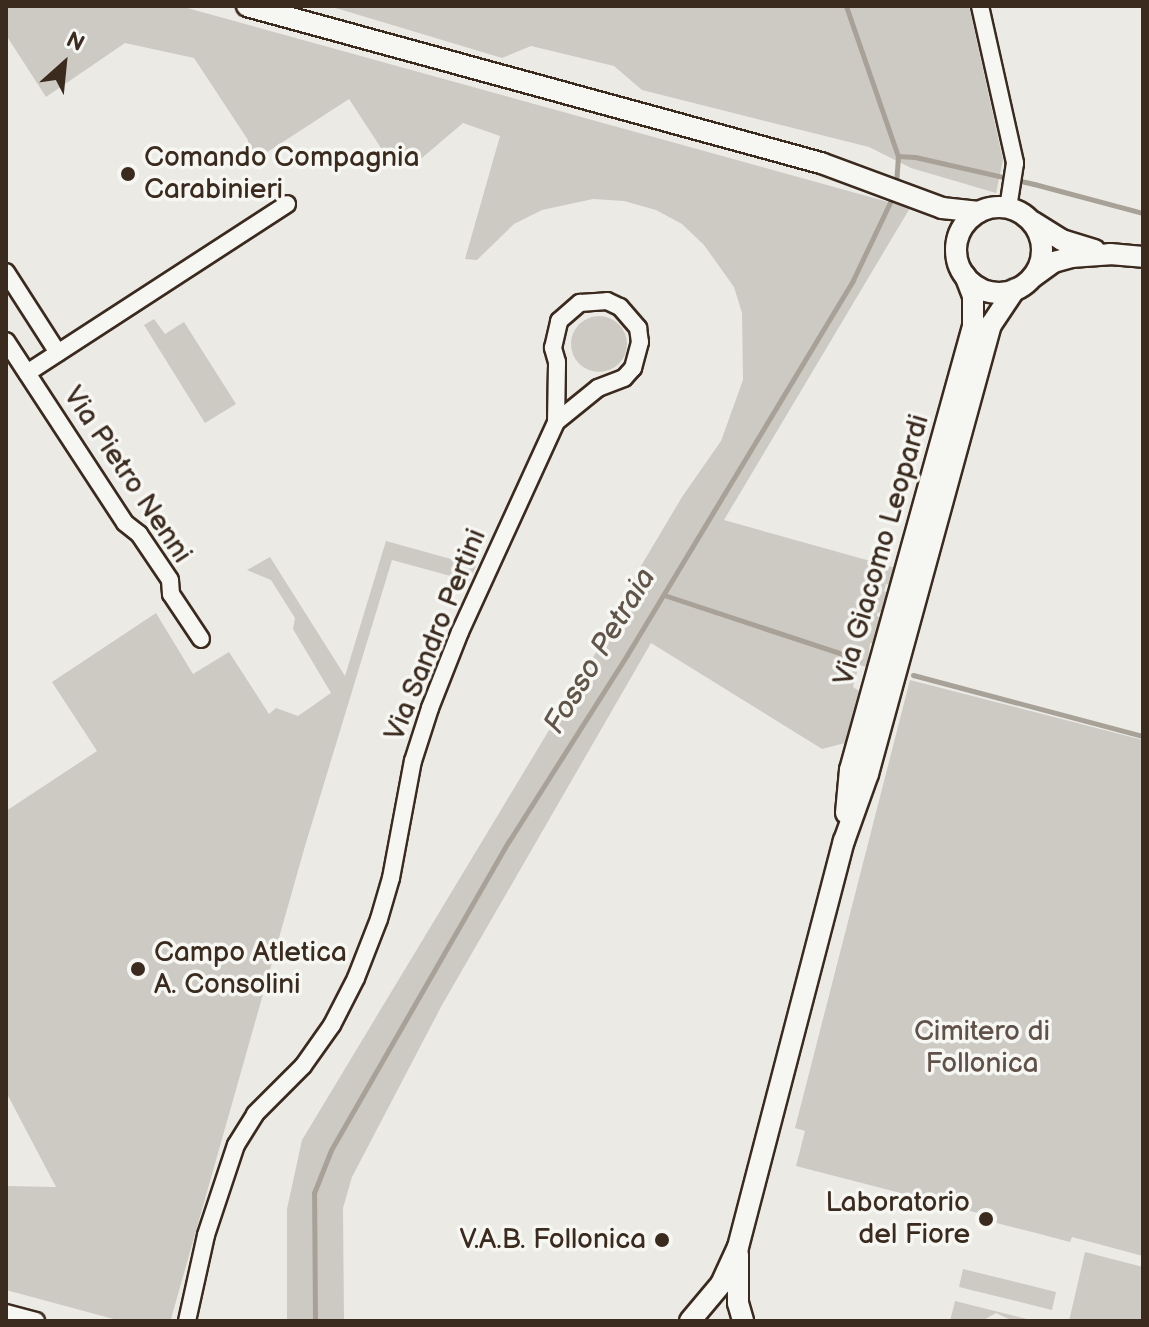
<!DOCTYPE html>
<html>
<head>
<meta charset="utf-8">
<style>
  body { margin:0 }
  #map { position:relative; width:1149px; height:1327px; overflow:hidden; background:#ebeae5; font-family:"Balsamiq Sans",sans-serif }
  div>[style] { position:absolute }
  .green>* { inset:0; background:#cdcac4 }
  .round { border-radius:50% }
  .stream>* { height:5px; margin:-2.5px; padding:0 2.5px; transform-origin:2.5px; border-radius:2.5px; background:#a8a198 }
  .roads { filter:drop-shadow(2px 0 #3b2a1e) drop-shadow(-2px 0 #3b2a1e) drop-shadow(0 2px #3b2a1e) drop-shadow(0 -2px #3b2a1e) }
  .minor>* { height:16px; margin:-8px; padding:0 8px; transform-origin:8px; border-radius:8px; background:#f6f6f2 }
  .major>* { height:20px; margin:-10px; padding:0 10px; transform-origin:10px; border-radius:10px; background:#f6f6f2 }
  .major>.ring { margin:-10px; padding:0; box-sizing:content-box; background:none; border:20px solid #f6f6f2; border-radius:50% }
  .dots>* { width:22px; height:22px; translate:-50% -50%; box-sizing:border-box; border:4px solid #f6f6f2; border-radius:50% }
  span { translate:-50% -50%; white-space:nowrap; text-align:center; line-height:1.15; -webkit-text-stroke:7px #f6f6f2; paint-order:stroke }
  .poi-label { font-size:28px; color:#3b2a1e }
  .left { translate:0 -50%; text-align:left }
  .right { translate:-100% -50%; text-align:right }
  .street-label { font-size:28px; color:#3b2a1e }
  .park-label { font-size:28px; color:#605248 }
  .water-label { font-size:30px; color:#615449; font-style:italic }
  .frame { position:absolute; inset:0; border:8px solid #3b2a1e; pointer-events:none }
  .north { position:absolute; left:24px; top:24px; width:80px; height:80px; -webkit-text-stroke:6px #f6f6f2; paint-order:stroke; rotate:27deg; font-size:22px; font-weight:700; line-height:32px; text-align:center; color:#3b2a1e }
  .north::after { content:''; display:block; margin:auto; width:28px; height:36px; background:#3b2a1e; clip-path:polygon(50% 0,100% 100%,50% 72%,0 100%) }
</style>
</head>
<body>
<div id="map">
  <div class="green">
    <i style="clip-path:polygon(6px 6px,180px 6px,910px 208px,724px 520px,899px 569px,895px 585px,886px 584px,884px 591px,892px 595px,888px 611px,877px 613px,877px 616px,885px 621px,878px 645px,870px 643px,867px 667px,859px 665px,853px 687px,859px 691px,845px 743px,822px 749px,651px 643px,442px 1005px,352px 1177px,343px 1208px,344px 1320px,369px 1321px,287px 1321px,287px 1209px,302px 1140px,601px 644px,613px 613px,682px 497px,721px 441px,743px 380px,742px 313px,734px 287px,704px 245px,682px 224px,656px 210px,624px 201px,593px 199px,542px 210px,514px 224px,477px 260px,465px 259px,500px 136px,463px 123px,416px 163px,383px 151px,349px 99px,249px 164px,248px 140px,194px 58px,125px 43px,46px 97px,6px 35px)"></i>
    <i style="clip-path:polygon(329px 6px,969px 6px,1003px 160px,996px 193px,911px 168px,869px 147px,642px 90px,614px 66px,531px 46px,502px 58px)"></i>
    <i class="round" style="left:571px;top:316px;width:56px;height:56px"></i>
    <i style="clip-path:polygon(154px 319px,165px 334px,184px 322px,236px 404px,205px 423px,144px 325px)"></i>
    <i style="clip-path:polygon(386px 541px,476px 566px,469px 581px,392px 560px,305px 846px,171px 1319px,121px 1321px,6px 1290px,6px 1186px,56px 1187px,6px 1092px,6px 811px,97px 751px,52px 682px,156px 613px,193px 674px,229px 652px,269px 714px,276px 708px,298px 716px,331px 693px,293px 629px,295px 618px,271px 580px,247px 570px,270px 557px,345px 676px)"></i>
    <i style="clip-path:polygon(910px 680px,1143px 740px,1143px 1256px,1072px 1237px,1070px 1242px,1036px 1233px,977px 1218px,978px 1213px,796px 1166px,805px 1131px,795px 1128px)"></i>
    <i style="clip-path:polygon(1085px 1252px,1143px 1267px,1143px 1321px,1069px 1321px)"></i>
    <i style="clip-path:polygon(963px 1269px,1056px 1292px,1052px 1310px,959px 1287px)"></i>
    <i style="clip-path:polygon(955px 1301px,1035px 1321px,1013px 1321px,996px 1313px,982px 1321px,950px 1321px)"></i>
  </div>
  <div class="stream">
    <i style="left:846px;top:6px;width:159px;rotate:70.9deg"></i>
    <i style="left:898px;top:156px;width:28px;rotate:94deg"></i>
    <i style="left:898px;top:156px;width:17px;rotate:3deg"></i>
    <i style="left:915px;top:157px;width:122px;rotate:12.8deg"></i>
    <i style="left:1034px;top:184px;width:113px;rotate:14.9deg"></i>
    <i style="left:664px;top:595px;width:206px;rotate:18.3deg"></i>
    <i style="left:913px;top:675px;width:238px;rotate:14.9deg"></i>
    <i style="left:315px;top:1321px;width:128px;rotate:-90.4deg"></i>
    <i style="left:314px;top:1193px;width:46px;rotate:-68.4deg"></i>
    <i style="left:331px;top:1150px;width:357px;rotate:-60.1deg"></i>
    <i style="left:509px;top:841px;width:220px;rotate:-57.6deg"></i>
    <i style="left:627px;top:655px;width:438px;rotate:-58.9deg"></i>
    <i style="left:853px;top:280px;width:95px;rotate:-64.5deg"></i>
  </div>
  <div class="roads">
    <div class="minor">
      <i style="left:980px;top:6px;width:161px;rotate:77.4deg"></i>
      <i style="left:1015px;top:163px;width:46px;rotate:98.8deg"></i>
      <i style="left:6px;top:272px;width:96px;rotate:57.3deg"></i>
      <i style="left:6px;top:341px;width:217px;rotate:56.8deg"></i>
      <i style="left:125px;top:523px;width:18px;rotate:38deg"></i>
      <i style="left:139px;top:534px;width:55px;rotate:56deg"></i>
      <i style="left:170px;top:580px;width:14px;rotate:86deg"></i>
      <i style="left:171px;top:594px;width:54px;rotate:56.3deg"></i>
      <i style="left:27px;top:373px;width:310px;rotate:-33deg"></i>
      <i style="left:6px;top:1313px;width:31px;rotate:15deg"></i>
      <i style="left:187px;top:1321px;width:88px;rotate:-77.5deg"></i>
      <i style="left:206px;top:1235px;width:95px;rotate:-71.6deg"></i>
      <i style="left:236px;top:1145px;width:36px;rotate:-58deg"></i>
      <i style="left:255px;top:1114px;width:68px;rotate:-45deg"></i>
      <i style="left:303px;top:1066px;width:50px;rotate:-54.7deg"></i>
      <i style="left:332px;top:1025px;width:53px;rotate:-62.9deg"></i>
      <i style="left:356px;top:978px;width:63px;rotate:-68.7deg"></i>
      <i style="left:379px;top:919px;width:43px;rotate:-73.7deg"></i>
      <i style="left:391px;top:878px;width:119px;rotate:-79.4deg"></i>
      <i style="left:413px;top:761px;width:56px;rotate:-72.2deg"></i>
      <i style="left:430px;top:708px;width:82px;rotate:-68.5deg"></i>
      <i style="left:460px;top:632px;width:231px;rotate:-65.4deg"></i>
      <i style="left:556px;top:422px;width:60px;rotate:-89deg"></i>
      <i style="left:557px;top:362px;width:15px;rotate:-106deg"></i>
      <i style="left:553px;top:348px;width:28px;rotate:-77deg"></i>
      <i style="left:559px;top:321px;width:28px;rotate:-41deg"></i>
      <i style="left:580px;top:303px;width:27px;rotate:-4deg"></i>
      <i style="left:607px;top:301px;width:14px;rotate:25deg"></i>
      <i style="left:620px;top:307px;width:28px;rotate:49deg"></i>
      <i style="left:638px;top:328px;width:14px;rotate:82deg"></i>
      <i style="left:640px;top:342px;width:27px;rotate:105deg"></i>
      <i style="left:633px;top:368px;width:13px;rotate:132deg"></i>
      <i style="left:624px;top:378px;width:28px;rotate:159deg"></i>
      <i style="left:598px;top:388px;width:54px;rotate:141deg"></i>
    </div>
    <div class="major">
      <i style="left:247px;top:6px;width:595px;rotate:15.3deg"></i>
      <i style="left:821px;top:163px;width:129px;rotate:20.4deg"></i>
      <i style="left:942px;top:208px;width:37px;rotate:6deg"></i>
      <i class="ring" style="left:956px;top:207px;width:66px;height:66px"></i>
      <i style="left:1033px;top:222px;width:34px;rotate:32deg"></i>
      <i style="left:1062px;top:240px;width:34px;rotate:17deg"></i>
      <i style="left:1033px;top:277px;width:26px;rotate:-36deg"></i>
      <i style="left:1054px;top:262px;width:18px;rotate:-16deg"></i>
      <i style="left:1071px;top:257px;width:39px;rotate:-4deg"></i>
      <i style="left:1110px;top:254px;width:33px;rotate:5deg"></i>
      <i style="left:846px;top:813px;width:43px;rotate:-84.7deg"></i>
      <i style="left:850px;top:770px;width:461px;rotate:-74.5deg"></i>
      <i style="left:973px;top:326px;width:30px;rotate:-90deg"></i>
      <i style="left:973px;top:296px;width:22px;rotate:-111deg"></i>
      <i style="left:738px;top:1254px;width:49px;rotate:90deg"></i>
      <i style="left:738px;top:1303px;width:19px;rotate:74deg"></i>
      <i style="left:690px;top:1321px;width:48px;rotate:-50deg"></i>
      <i style="left:721px;top:1284px;width:41px;rotate:-65.3deg"></i>
      <i style="left:738px;top:1247px;width:420px;rotate:-75.4deg"></i>
      <i style="left:844px;top:841px;width:71px;rotate:-70.3deg"></i>
      <i style="left:868px;top:774px;width:466px;rotate:-74.7deg"></i>
      <i style="left:991px;top:325px;width:43px;rotate:-56.3deg"></i>
    </div>
  </div>
  <div class="dots">
    <i style="left:128px;top:174px;background:#3b2a1e"></i>
    <i style="left:138px;top:969px;background:#3b2a1e"></i>
    <i style="left:986px;top:1219px;background:#3b2a1e"></i>
    <i style="left:662px;top:1240px;background:#3b2a1e"></i>
  </div>
  <div class="poi-label">
    <span class="left" style="left:144px;top:174px">Comando Compagnia<br>Carabinieri</span>
    <span class="left" style="left:154px;top:969px">Campo Atletica<br>A. Consolini</span>
    <span class="right" style="left:970px;top:1219px">Laboratorio<br>del Fiore</span>
    <span class="right" style="left:646px;top:1240px">V.A.B. Follonica</span>
  </div>
  <div class="street-label">
    <span style="left:127px;top:475px;rotate:56deg">Via Pietro Nenni</span>
    <span style="left:882px;top:550px;rotate:-74deg">Via Giacomo Leopardi</span>
    <span style="left:436px;top:635px;rotate:-68deg">Via Sandro Pertini</span>
  </div>
  <div class="park-label">
    <span style="left:982px;top:1048px">Cimitero di<br>Follonica</span>
  </div>
  <div class="water-label">
    <span style="left:600px;top:651px;rotate:-59deg">Fosso Petraia</span>
  </div>
  <div class="frame"></div>
  <div class="north">N</div>
</div>
</body>
</html>
